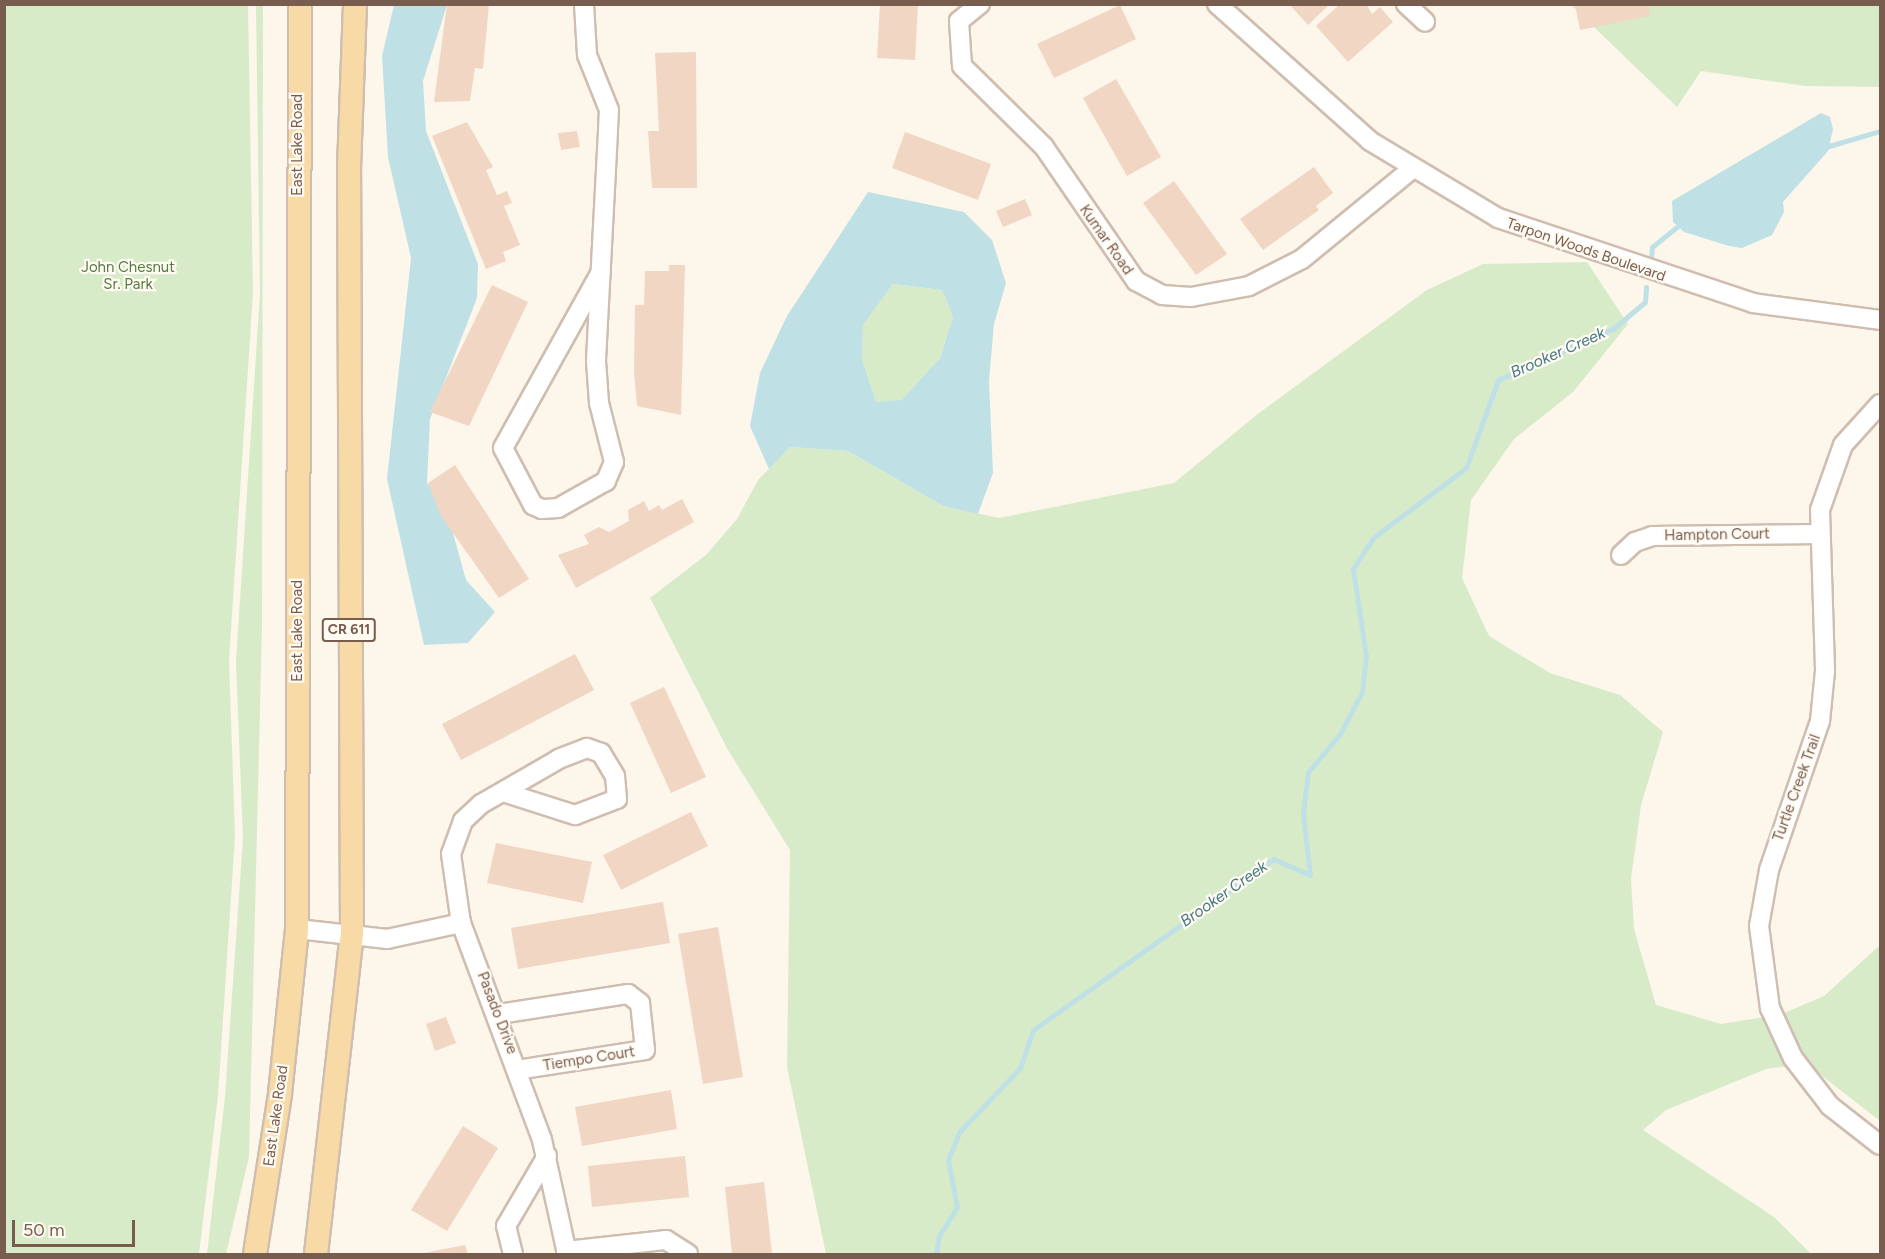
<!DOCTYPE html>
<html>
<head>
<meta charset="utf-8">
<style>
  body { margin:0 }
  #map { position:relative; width:1885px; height:1259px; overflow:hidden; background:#fcf6eb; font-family:Figtree,sans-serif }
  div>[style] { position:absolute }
  .green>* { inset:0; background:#d7ebc9 }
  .water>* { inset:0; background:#bfe1e6 }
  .stream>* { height:5px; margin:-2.5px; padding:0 2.5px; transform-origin:2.5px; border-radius:2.5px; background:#bfe1e6 }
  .building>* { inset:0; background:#f1d6c3 }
  .roads { filter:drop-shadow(2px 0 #cfbeb0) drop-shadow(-2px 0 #cfbeb0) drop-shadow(0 2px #cfbeb0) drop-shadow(0 -2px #cfbeb0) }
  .minor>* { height:18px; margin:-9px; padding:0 9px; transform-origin:9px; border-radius:9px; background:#fff }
  .major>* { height:22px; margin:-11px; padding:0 11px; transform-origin:11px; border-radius:11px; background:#f8daa6 }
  span { translate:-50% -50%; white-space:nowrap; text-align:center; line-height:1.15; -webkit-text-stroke:4.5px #fffaf2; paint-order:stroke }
  .shield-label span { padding:2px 4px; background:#fffaf2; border:2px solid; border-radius:4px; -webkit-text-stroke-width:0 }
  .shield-label { font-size:14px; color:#785d4e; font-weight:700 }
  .street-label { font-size:15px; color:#785d4e }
  .park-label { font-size:15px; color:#567d45 }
  .water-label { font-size:16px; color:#447983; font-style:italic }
  .frame { position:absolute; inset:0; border:6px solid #785d4e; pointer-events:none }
  .scale { position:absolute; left:12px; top:1220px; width:123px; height:27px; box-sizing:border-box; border:3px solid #785d4e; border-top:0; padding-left:8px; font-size:18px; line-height:21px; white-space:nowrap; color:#785d4e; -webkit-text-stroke:4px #fffaf2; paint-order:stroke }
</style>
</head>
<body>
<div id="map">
  <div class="green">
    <i style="clip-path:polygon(5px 4px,248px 5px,253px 292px,229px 661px,235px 836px,218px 1096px,199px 1254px,5px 1254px)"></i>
    <i style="clip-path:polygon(263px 4px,262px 627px,249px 1157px,226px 1254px,207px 1254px,225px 1097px,243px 838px,236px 662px,260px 293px,256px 5px)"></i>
    <i style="clip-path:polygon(1571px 5px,1880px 5px,1880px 87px,1805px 86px,1701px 71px,1677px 107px)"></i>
    <i style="clip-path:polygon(1587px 262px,1628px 324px,1573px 392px,1514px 439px,1471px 500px,1462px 578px,1489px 636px,1550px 673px,1620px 695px,1663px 732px,1641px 805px,1631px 879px,1634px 929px,1656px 1005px,1721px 1024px,1765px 1017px,1788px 1066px,1766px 1069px,1666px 1110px,1643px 1130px,1774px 1217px,1811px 1254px,826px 1254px,787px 1067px,790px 850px,728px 750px,650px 598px,706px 555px,737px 519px,758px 480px,790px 447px,848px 451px,943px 506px,999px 518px,1174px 483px,1259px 413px,1427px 290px,1483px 264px)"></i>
    <i style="clip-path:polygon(893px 284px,942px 290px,953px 317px,940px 358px,902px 401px,876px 402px,862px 359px,863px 324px)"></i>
    <i style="clip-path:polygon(1880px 945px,1880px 1121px,1807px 1064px,1782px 1014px,1824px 996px)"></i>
  </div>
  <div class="water">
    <i style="clip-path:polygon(394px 5px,447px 5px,423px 81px,426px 131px,478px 264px,477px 298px,430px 419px,427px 483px,446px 508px,466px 580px,495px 612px,468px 643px,424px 645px,387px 479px,411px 258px,388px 157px,382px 56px)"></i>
    <i style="clip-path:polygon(1821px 113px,1830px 117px,1833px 129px,1828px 151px,1783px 202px,1784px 212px,1772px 235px,1742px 248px,1729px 246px,1684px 232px,1673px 222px,1672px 201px)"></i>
    <i style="clip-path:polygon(evenodd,868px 192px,964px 212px,992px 240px,1006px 283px,994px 324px,989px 381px,993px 473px,978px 514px,943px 506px,848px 451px,790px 447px,769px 469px,750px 426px,760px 373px,787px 316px,868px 192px,893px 284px,942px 290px,953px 317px,940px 358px,902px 400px,876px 402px,862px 359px,863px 325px,893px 284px)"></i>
  </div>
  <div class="stream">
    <i style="left:1822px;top:148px;width:60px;rotate:-16.3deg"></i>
    <i style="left:1651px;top:258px;width:11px;rotate:-85deg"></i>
    <i style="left:1652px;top:247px;width:38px;rotate:-39deg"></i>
    <i style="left:936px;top:1254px;width:18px;rotate:-81deg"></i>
    <i style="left:939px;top:1236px;width:34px;rotate:-58deg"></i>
    <i style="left:957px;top:1207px;width:48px;rotate:-100.8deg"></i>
    <i style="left:948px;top:1160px;width:31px;rotate:-68deg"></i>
    <i style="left:960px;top:1131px;width:87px;rotate:-46.4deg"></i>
    <i style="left:1020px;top:1068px;width:40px;rotate:-71.1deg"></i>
    <i style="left:1033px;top:1030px;width:296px;rotate:-35.4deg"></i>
    <i style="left:1274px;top:859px;width:39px;rotate:24deg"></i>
    <i style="left:1310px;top:875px;width:61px;rotate:-96.5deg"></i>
    <i style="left:1303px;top:814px;width:42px;rotate:-83.2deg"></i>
    <i style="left:1308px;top:772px;width:50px;rotate:-49.9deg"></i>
    <i style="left:1340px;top:734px;width:47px;rotate:-62.4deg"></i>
    <i style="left:1362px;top:692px;width:36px;rotate:-84deg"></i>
    <i style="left:1366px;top:656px;width:88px;rotate:-98.5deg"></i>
    <i style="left:1353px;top:569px;width:38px;rotate:-57deg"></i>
    <i style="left:1374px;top:537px;width:115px;rotate:-36.9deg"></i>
    <i style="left:1466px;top:468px;width:94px;rotate:-70deg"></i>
    <i style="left:1498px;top:380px;width:127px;rotate:-24.1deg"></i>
    <i style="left:1614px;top:328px;width:40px;rotate:-40deg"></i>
    <i style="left:1645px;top:302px;width:15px;rotate:-86deg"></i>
  </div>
  <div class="building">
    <i style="clip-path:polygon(447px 4px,489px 4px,483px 69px,475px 68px,470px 101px,434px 102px)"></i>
    <i style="clip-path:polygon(880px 4px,918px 4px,915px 60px,877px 58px)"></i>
    <i style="clip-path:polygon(1289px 4px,1330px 4px,1308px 25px)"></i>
    <i style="clip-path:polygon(1340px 4px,1366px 4px,1372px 14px,1380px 7px,1393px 22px,1348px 62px,1316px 26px)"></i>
    <i style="clip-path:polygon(1575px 4px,1648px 4px,1650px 16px,1580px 30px)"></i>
    <i style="clip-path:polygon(1120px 5px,1136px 39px,1054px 78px,1037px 44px)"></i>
    <i style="clip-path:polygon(696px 52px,697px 188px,652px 188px,648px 131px,659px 131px,655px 53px)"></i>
    <i style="clip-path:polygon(1116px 79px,1161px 157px,1127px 176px,1083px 98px)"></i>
    <i style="clip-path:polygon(467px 122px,493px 167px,486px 170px,497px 195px,507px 191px,512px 203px,504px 206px,520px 245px,503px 252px,506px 261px,486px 269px,432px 136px)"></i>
    <i style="clip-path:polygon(577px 131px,580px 147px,561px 150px,558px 133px)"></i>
    <i style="clip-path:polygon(905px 132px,991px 164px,978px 200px,892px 168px)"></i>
    <i style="clip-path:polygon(1314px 167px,1333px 193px,1316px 206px,1319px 210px,1263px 250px,1240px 219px)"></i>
    <i style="clip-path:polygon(1174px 181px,1227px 254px,1196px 275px,1143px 203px)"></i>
    <i style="clip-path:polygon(1025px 199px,1032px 215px,1003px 227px,996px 211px)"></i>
    <i style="clip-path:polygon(669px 265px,685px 265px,681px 415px,637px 406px,634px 372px,635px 305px,644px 305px,645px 271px,669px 271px)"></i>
    <i style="clip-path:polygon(492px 285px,528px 302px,469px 426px,430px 412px)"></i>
    <i style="clip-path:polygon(455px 465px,529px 579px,499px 598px,441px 516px,428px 483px)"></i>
    <i style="clip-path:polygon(682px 499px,694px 522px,576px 588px,558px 555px,589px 544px,584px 535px,599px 527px,609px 532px,629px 521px,628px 510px,644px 501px,649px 511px,659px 505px,662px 510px)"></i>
    <i style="clip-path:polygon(575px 654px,594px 690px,461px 760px,442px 724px)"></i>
    <i style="clip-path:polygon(664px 687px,706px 777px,671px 793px,630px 703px)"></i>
    <i style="clip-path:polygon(691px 812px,708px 846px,621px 890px,603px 855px)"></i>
    <i style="clip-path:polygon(496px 843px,592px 862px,583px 903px,487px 883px)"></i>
    <i style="clip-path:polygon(663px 902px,670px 943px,518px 969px,511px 928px)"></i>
    <i style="clip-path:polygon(718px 927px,743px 1077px,703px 1084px,678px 934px)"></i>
    <i style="clip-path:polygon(446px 1017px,456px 1043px,435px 1051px,426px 1024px)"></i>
    <i style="clip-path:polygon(671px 1090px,677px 1129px,582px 1146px,575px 1107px)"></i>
    <i style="clip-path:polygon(463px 1126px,498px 1148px,447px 1231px,411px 1210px)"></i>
    <i style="clip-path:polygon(685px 1156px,689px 1197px,592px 1207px,588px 1166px)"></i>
    <i style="clip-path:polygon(764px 1182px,772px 1254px,732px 1254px,725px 1187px)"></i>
    <i style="clip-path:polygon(465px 1245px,468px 1254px,424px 1254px,424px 1253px)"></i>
  </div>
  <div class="roads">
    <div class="minor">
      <i style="left:584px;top:4px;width:51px;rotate:86.6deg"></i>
      <i style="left:587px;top:55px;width:59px;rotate:68.2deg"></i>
      <i style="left:609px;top:110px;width:21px;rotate:93deg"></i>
      <i style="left:608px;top:131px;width:230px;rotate:93deg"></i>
      <i style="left:596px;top:361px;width:42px;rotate:85.9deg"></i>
      <i style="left:599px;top:403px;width:61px;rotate:75.7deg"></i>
      <i style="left:614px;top:462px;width:21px;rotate:113deg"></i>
      <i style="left:606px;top:481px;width:55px;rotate:150.6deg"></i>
      <i style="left:558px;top:508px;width:16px;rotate:176deg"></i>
      <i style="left:542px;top:509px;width:10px;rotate:-156deg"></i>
      <i style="left:533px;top:505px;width:64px;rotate:-117.8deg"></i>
      <i style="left:503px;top:448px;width:201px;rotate:-60.9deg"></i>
      <i style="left:980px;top:4px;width:27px;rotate:141deg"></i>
      <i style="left:959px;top:21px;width:45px;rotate:86.2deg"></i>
      <i style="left:962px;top:66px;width:115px;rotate:44.6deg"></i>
      <i style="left:1044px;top:147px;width:163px;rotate:55.5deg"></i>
      <i style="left:1136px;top:281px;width:30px;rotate:28deg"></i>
      <i style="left:1162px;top:295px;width:29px;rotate:4deg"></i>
      <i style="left:1191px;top:297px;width:59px;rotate:-10.7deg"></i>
      <i style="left:1249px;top:286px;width:59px;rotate:-27deg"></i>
      <i style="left:1302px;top:259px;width:142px;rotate:-39.3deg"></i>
      <i style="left:1217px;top:4px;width:205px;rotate:41.8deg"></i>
      <i style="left:1370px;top:141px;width:149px;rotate:31deg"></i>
      <i style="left:1498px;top:218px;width:269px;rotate:18.4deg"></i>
      <i style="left:1753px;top:303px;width:128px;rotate:7.6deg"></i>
      <i style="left:1406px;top:4px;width:26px;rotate:43deg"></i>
      <i style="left:1880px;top:404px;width:55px;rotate:132.1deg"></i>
      <i style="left:1843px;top:445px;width:69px;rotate:109.5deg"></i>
      <i style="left:1820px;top:510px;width:161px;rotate:88.2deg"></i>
      <i style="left:1825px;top:671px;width:50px;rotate:95.7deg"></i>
      <i style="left:1820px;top:721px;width:157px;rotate:108.9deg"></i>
      <i style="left:1769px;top:870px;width:57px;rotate:100.1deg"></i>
      <i style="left:1759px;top:926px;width:83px;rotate:82.4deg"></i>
      <i style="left:1770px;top:1008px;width:55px;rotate:65.3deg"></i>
      <i style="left:1793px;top:1058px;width:61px;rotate:52.4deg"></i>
      <i style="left:1830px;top:1106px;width:63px;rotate:38deg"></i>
      <i style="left:1621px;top:555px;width:19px;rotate:-43deg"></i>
      <i style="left:1635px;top:542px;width:18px;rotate:-19deg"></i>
      <i style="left:1652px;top:536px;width:167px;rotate:-0.7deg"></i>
      <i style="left:503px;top:792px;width:76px;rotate:17.7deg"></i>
      <i style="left:575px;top:815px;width:45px;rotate:-20.9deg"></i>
      <i style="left:617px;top:799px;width:23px;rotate:-95deg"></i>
      <i style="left:615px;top:776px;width:27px;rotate:-121deg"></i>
      <i style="left:601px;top:753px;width:15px;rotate:-160deg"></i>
      <i style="left:587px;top:748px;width:30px;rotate:159deg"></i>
      <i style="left:559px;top:759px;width:90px;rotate:150deg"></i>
      <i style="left:481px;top:804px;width:25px;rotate:137deg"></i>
      <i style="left:463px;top:821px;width:35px;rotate:110deg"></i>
      <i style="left:451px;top:854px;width:70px;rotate:81.8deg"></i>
      <i style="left:461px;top:923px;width:232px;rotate:69.5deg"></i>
      <i style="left:542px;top:1140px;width:117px;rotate:77.6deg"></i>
      <i style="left:297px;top:929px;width:91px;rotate:6.3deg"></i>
      <i style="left:387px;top:939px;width:76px;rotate:-12.2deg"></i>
      <i style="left:499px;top:1014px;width:131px;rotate:-8.8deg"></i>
      <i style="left:628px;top:994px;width:15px;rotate:37deg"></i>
      <i style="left:640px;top:1003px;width:47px;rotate:83.9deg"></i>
      <i style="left:645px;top:1050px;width:129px;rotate:171.1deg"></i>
      <i style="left:566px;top:1251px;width:101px;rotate:-6.3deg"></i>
      <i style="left:666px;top:1240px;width:26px;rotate:32deg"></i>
      <i style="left:513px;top:1254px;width:29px;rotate:-104deg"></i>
      <i style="left:506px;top:1226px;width:81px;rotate:-59.6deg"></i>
    </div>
    <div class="major">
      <i style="left:255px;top:1254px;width:162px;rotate:-81.1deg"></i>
      <i style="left:280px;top:1094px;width:166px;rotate:-84.1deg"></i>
      <i style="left:297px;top:929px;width:925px;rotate:-89.81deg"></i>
      <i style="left:316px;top:1254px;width:324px;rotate:-83.6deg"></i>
      <i style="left:352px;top:932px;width:764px;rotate:-90.22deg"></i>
      <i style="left:349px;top:168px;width:164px;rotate:-87.9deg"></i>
    </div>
  </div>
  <div class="shield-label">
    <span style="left:349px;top:630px">CR 611</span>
  </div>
  <div class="street-label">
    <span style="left:298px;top:145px;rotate:-90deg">East Lake Road</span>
    <span style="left:1106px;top:240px;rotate:55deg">Kumar Road</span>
    <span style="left:1586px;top:250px;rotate:19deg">Tarpon Woods Boulevard</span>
    <span style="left:1717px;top:535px;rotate:-1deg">Hampton Court</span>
    <span style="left:298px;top:631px;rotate:-90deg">East Lake Road</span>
    <span style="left:1797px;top:788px;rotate:-70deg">Turtle Creek Trail</span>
    <span style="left:497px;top:1013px;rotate:69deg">Pasado Drive</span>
    <span style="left:589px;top:1059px;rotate:-9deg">Tiempo Court</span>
    <span style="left:276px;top:1116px;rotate:-82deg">East Lake Road</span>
  </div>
  <div class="park-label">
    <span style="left:128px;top:276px">John Chesnut<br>Sr. Park</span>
  </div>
  <div class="water-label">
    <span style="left:1558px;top:353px;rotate:-24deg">Brooker Creek</span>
    <span style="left:1224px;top:894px;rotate:-35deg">Brooker Creek</span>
  </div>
  <div class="frame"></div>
  <div class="scale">50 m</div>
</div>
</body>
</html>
